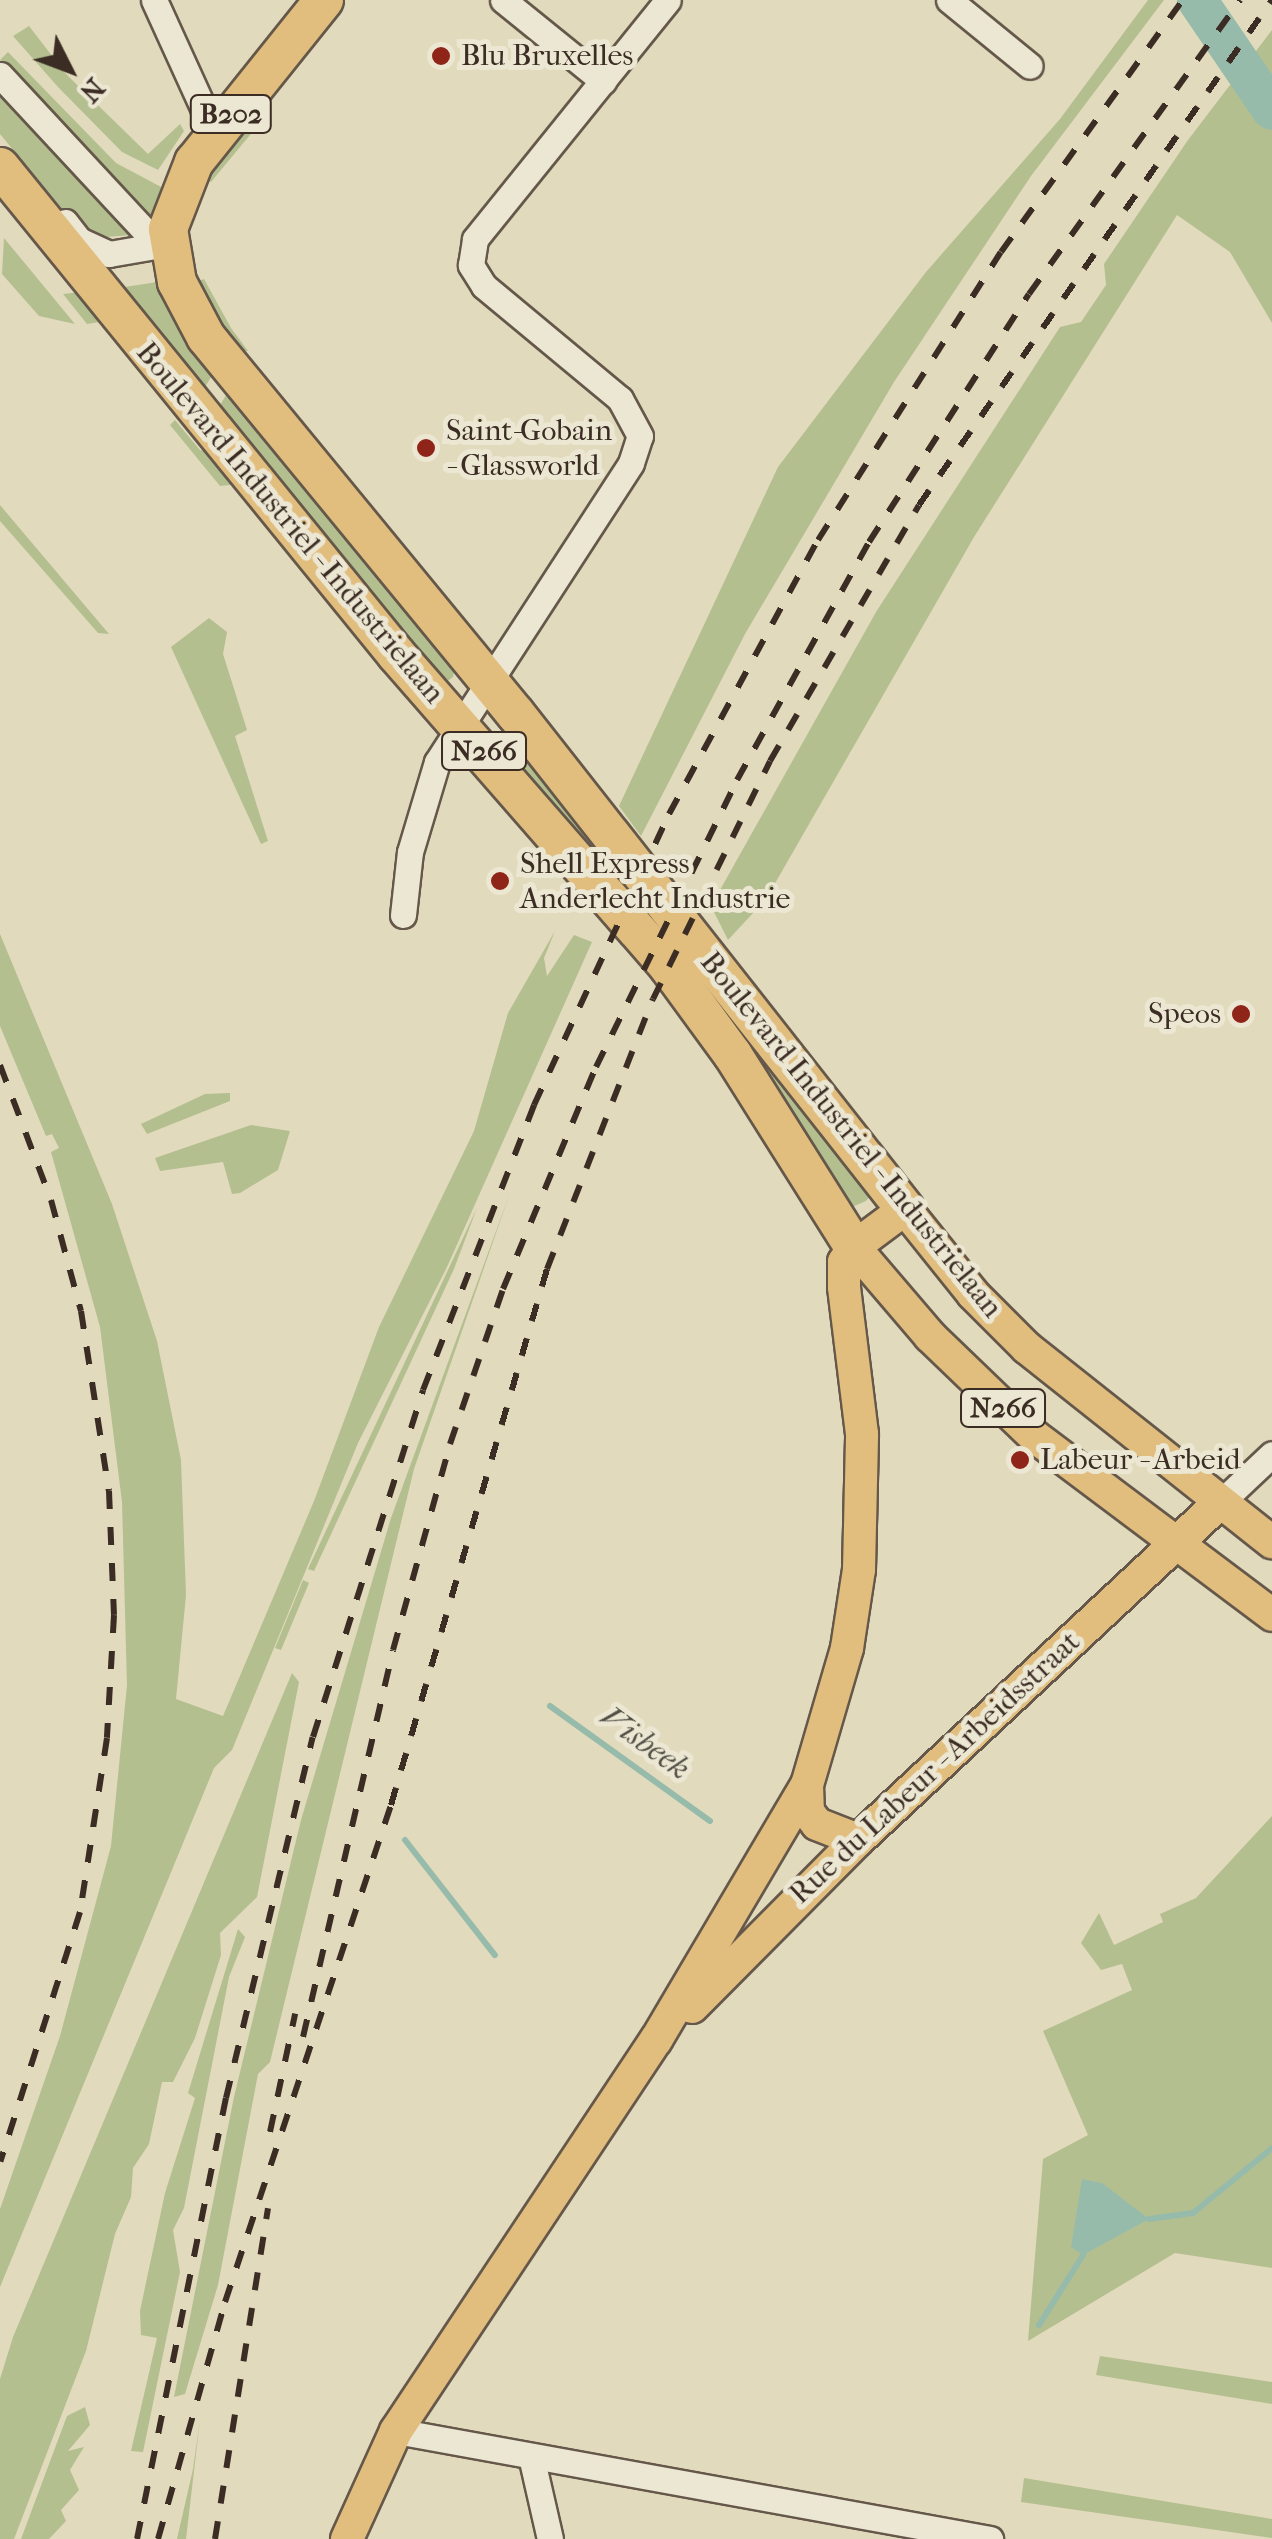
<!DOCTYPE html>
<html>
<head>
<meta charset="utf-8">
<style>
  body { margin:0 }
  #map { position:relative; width:1272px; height:2539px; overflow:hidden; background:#e2dabc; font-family:"IM FELL French Canon",serif }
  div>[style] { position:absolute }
  .green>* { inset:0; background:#b4bf90 }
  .water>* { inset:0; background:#96bbab }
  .stream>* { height:6px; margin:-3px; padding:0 3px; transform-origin:3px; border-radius:3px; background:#96bbab }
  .river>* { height:40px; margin:-20px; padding:0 20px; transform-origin:20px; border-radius:20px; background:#96bbab }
  .roads { filter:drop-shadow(2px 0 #65584a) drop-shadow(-2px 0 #65584a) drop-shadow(0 2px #65584a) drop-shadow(0 -2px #65584a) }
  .minor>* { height:25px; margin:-12.5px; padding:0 12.5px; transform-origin:12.5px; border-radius:12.5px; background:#ece7d3 }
  .major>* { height:32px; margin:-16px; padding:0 16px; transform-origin:16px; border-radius:16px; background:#e1bd7e }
  .highway>* { height:38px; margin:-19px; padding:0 19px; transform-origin:19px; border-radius:19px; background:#e1bd7e }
  .rail>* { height:6px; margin-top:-3px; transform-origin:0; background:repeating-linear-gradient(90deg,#3b2c24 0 18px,transparent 0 36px) }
  .dots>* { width:28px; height:28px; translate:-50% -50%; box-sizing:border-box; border:5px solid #ece7d3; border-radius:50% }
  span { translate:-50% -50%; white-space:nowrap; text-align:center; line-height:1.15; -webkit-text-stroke:10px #ece7d3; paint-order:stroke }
  .shield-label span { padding:2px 8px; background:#ece7d3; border:2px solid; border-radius:8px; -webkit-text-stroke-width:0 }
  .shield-label { font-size:28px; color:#3b2c24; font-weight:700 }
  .poi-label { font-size:30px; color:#3b2c24 }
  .left { translate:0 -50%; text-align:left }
  .right { translate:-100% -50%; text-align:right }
  .street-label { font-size:30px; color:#3b2c24 }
  .water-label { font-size:32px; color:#525046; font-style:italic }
  .north { position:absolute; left:20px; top:20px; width:100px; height:100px; -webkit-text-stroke:8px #ece7d3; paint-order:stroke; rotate:132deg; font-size:28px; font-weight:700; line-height:40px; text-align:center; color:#3b2c24 }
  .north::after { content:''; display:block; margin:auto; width:35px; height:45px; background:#3b2c24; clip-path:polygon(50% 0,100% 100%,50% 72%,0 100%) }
</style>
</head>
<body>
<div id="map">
  <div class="green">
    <i style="clip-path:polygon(1148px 0,1164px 0,1031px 176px,894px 382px,745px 634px,641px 836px,619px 806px,778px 467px,926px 272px,1060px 119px)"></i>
    <i style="clip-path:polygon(29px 26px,66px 74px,148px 154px,180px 124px,184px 131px,158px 170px,122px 152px,58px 87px,13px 36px)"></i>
    <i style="clip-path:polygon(1272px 30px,1272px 323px,1230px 252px,1177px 215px,974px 537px,766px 899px,728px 940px,711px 906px,876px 612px,1060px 327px,1081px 322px,1106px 285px,1104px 264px,1188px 140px)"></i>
    <i style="clip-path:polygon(8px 52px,116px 163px,163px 188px,154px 217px,148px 218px,0 60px)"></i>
    <i style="clip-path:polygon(0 96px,68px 155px,132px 235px,93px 238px,78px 228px,0 134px)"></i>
    <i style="clip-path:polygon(239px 124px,259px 124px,211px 182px,197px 178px)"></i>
    <i style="clip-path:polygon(4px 238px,75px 324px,39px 316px,2px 274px)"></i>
    <i style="clip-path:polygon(204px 279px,231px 328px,248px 351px,238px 352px,192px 283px)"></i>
    <i style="clip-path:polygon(164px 281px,216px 369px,205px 387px,194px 388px,111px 289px)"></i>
    <i style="clip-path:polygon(81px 292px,105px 321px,87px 324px,63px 294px)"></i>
    <i style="clip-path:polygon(226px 395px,237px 395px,456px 663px,453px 677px,445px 683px,215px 414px)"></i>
    <i style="clip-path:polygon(175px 420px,200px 450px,214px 453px,239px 484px,220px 486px,170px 425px)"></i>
    <i style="clip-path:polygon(0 505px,5px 511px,109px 634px,98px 633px,0 521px)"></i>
    <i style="clip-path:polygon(209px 618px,227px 632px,223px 654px,247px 730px,235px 736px,268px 841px,261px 844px,171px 647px)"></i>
    <i style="clip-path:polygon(497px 734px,517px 737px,872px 1193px,866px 1201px,852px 1207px,844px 1201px,495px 741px)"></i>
    <i style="clip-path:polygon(555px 931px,544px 958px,547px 976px,574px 935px,592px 942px,447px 1267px,358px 1443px,232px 1750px,214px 1768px,0 2287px,0 2209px,60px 2036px,111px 1846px,127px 1685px,122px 1502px,100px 1327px,51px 1152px,59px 1148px,52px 1134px,46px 1136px,0 1026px,0 934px,112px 1204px,157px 1341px,181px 1460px,186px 1595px,176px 1699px,223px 1716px,314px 1501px,379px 1327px,474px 1131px,508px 1013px)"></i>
    <i style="clip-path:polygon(230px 1093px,230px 1101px,147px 1134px,141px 1124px,205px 1094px)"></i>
    <i style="clip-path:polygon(251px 1125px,290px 1131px,278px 1170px,240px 1193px,232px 1194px,223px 1162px,160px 1171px,155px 1158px)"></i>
    <i style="clip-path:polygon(510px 1193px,414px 1469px,270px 2062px,258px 2074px,218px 2285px,185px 2394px,174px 2397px,234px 2097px,301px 1820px,391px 1518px)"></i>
    <i style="clip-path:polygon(477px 1208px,454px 1269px,314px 1571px,308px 1569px)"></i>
    <i style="clip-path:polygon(303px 1580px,309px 1583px,281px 1650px,275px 1648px)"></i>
    <i style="clip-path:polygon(292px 1673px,299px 1682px,257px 1897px,220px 1933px,221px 1955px,195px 2038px,173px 2082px,162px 2082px,149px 2144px,133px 2168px,131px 2197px,115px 2234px,86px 2351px,14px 2539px,0 2539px,0 2379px,13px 2337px)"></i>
    <i style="clip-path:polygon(1272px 1816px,1272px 2268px,1175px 2253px,1028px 2341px,1043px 2159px,1088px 2135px,1043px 2031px,1132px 1990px,1122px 1964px,1101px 1970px,1081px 1943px,1099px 1913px,1114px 1945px,1163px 1922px,1160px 1914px,1196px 1898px)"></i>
    <i style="clip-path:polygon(238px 1929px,245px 1937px,229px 1977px,184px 2208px,173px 2230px,180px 2272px,143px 2452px,131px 2451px,157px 2338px,141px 2335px,140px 2311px,165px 2193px,195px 2098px,188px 2093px)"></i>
    <i style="clip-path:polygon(1100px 2356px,1272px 2382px,1272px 2404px,1096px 2375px)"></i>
    <i style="clip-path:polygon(85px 2407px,90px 2425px,68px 2451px,84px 2447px,70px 2470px,79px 2490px,61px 2510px,66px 2521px,49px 2539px,21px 2539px,67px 2416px)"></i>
    <i style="clip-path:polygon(200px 2420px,186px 2539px,177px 2539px,193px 2469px)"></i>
    <i style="clip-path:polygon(1024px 2478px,1272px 2519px,1272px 2538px,1021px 2502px)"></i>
  </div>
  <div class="water">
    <i style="clip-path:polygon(1082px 2179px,1102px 2183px,1149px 2219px,1083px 2255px,1071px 2247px)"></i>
  </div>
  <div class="stream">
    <i style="left:550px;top:1706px;width:197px;rotate:35.7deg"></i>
    <i style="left:405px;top:1840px;width:146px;rotate:52deg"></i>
    <i style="left:1149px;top:2219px;width:44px;rotate:-7.8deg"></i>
    <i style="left:1193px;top:2213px;width:102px;rotate:-39.4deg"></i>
    <i style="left:1039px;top:2325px;width:83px;rotate:-57.8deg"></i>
  </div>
  <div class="river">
    <i style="left:1197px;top:0;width:133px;rotate:55.7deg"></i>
  </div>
  <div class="roads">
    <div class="minor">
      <i style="left:154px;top:0;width:147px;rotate:65.5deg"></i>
      <i style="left:503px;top:0;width:129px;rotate:39deg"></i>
      <i style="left:949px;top:0;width:104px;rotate:39.2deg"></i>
      <i style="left:0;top:75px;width:213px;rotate:47.1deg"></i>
      <i style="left:145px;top:231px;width:26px;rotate:31deg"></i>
      <i style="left:65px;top:222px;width:23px;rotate:52deg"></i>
      <i style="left:79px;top:240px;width:33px;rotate:25deg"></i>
      <i style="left:109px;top:254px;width:59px;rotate:-9.8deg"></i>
      <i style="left:403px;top:915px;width:63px;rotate:-83.7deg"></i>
      <i style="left:410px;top:852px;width:94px;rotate:-73.3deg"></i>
      <i style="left:437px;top:762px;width:356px;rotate:-57deg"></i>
      <i style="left:631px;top:463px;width:28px;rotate:-72deg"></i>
      <i style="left:640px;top:436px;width:42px;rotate:-118.4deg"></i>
      <i style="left:620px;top:399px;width:177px;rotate:-140.3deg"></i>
      <i style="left:484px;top:286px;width:25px;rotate:-122deg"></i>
      <i style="left:471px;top:265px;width:26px;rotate:-81deg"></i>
      <i style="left:475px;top:239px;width:307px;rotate:-51.1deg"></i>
      <i style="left:1220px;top:1503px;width:71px;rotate:-43.3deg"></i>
      <i style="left:396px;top:2431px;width:604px;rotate:10.3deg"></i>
      <i style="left:531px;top:2456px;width:85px;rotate:77.1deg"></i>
    </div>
    <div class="major">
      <i style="left:854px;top:1247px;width:117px;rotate:49.5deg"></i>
      <i style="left:930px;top:1336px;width:144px;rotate:43.9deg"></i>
      <i style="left:1034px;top:1436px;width:298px;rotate:36.9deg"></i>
      <i style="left:807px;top:1785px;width:27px;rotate:88deg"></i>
      <i style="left:808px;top:1812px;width:15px;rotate:53deg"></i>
      <i style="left:817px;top:1824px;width:44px;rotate:21.3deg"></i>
      <i style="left:692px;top:2007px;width:235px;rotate:-45.2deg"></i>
      <i style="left:858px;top:1840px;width:495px;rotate:-43deg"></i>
      <i style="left:347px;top:2539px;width:119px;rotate:-65.6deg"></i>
      <i style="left:396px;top:2431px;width:470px;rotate:-56.4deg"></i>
      <i style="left:656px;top:2040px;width:296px;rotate:-59.4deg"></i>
      <i style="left:807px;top:1785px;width:143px;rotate:-73.7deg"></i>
      <i style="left:847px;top:1648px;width:79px;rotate:-81.3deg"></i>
      <i style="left:859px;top:1570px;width:136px;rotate:-88.7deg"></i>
      <i style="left:862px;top:1434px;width:148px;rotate:-97deg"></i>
      <i style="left:844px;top:1287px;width:25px;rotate:-90deg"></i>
      <i style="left:844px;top:1262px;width:18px;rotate:-56deg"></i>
      <i style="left:854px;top:1247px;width:64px;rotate:-36.7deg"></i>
      <i style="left:905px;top:1209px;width:109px;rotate:51.3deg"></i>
      <i style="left:973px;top:1294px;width:76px;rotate:45deg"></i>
      <i style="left:1027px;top:1348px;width:313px;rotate:38.4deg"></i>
    </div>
    <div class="highway">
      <i style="left:324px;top:0;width:208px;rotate:128.7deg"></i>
      <i style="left:194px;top:162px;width:72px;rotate:111.2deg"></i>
      <i style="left:168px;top:229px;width:54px;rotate:80.4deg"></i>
      <i style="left:177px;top:282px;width:62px;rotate:62.2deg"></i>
      <i style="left:206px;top:337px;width:487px;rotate:50.6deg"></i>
      <i style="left:515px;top:713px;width:631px;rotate:51.82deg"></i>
      <i style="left:0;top:167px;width:628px;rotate:50.88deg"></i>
      <i style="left:396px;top:654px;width:414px;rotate:48.9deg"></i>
      <i style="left:668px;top:966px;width:110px;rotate:53.9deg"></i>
      <i style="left:733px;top:1055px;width:227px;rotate:57.8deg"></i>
    </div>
  </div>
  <div class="rail">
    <i style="left:0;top:1065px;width:144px;rotate:69.3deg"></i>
    <i style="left:51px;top:1200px;width:115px;rotate:74.9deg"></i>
    <i style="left:81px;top:1311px;width:182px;rotate:81.2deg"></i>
    <i style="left:109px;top:1491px;width:124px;rotate:87.7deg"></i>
    <i style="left:114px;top:1615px;width:123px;rotate:93.3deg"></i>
    <i style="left:107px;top:1738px;width:176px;rotate:98.8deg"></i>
    <i style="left:80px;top:1912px;width:262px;rotate:107.7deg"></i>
    <i style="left:303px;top:2037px;width:397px;rotate:-76.9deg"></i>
    <i style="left:393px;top:1650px;width:214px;rotate:-74.5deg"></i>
    <i style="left:450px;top:1444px;width:164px;rotate:-71.1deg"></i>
    <i style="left:503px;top:1289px;width:241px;rotate:-67.3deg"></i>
    <i style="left:596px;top:1067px;width:320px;rotate:-63.8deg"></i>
    <i style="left:737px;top:780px;width:272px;rotate:-61deg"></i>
    <i style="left:869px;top:542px;width:295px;rotate:-57.2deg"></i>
    <i style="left:1029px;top:294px;width:362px;rotate:-54.3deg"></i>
    <i style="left:270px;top:2132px;width:121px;rotate:-78deg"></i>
    <i style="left:137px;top:2539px;width:450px;rotate:-78.6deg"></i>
    <i style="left:226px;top:2098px;width:371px;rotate:-76.5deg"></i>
    <i style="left:313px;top:1737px;width:364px;rotate:-72.4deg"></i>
    <i style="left:423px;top:1390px;width:306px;rotate:-68.7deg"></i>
    <i style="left:534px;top:1105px;width:321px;rotate:-65.1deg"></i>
    <i style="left:669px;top:814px;width:312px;rotate:-61.5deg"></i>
    <i style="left:818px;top:540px;width:341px;rotate:-57.6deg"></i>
    <i style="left:1001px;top:252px;width:311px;rotate:-54.2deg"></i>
    <i style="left:158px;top:2539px;width:246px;rotate:-74.2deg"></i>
    <i style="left:225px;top:2302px;width:524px;rotate:-71.53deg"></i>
    <i style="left:391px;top:1805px;width:558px;rotate:-73.77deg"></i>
    <i style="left:547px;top:1269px;width:290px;rotate:-68.6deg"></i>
    <i style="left:653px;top:999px;width:265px;rotate:-63.8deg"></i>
    <i style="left:770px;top:761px;width:296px;rotate:-59.8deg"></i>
    <i style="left:919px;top:505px;width:616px;rotate:-55.05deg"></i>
    <i style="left:215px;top:2539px;width:335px;rotate:-80.9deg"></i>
  </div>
  <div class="dots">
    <i style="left:441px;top:56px;background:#8f2418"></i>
    <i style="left:426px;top:448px;background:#8f2418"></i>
    <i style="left:500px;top:881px;background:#8f2418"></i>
    <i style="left:1241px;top:1014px;background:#8f2418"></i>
    <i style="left:1020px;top:1460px;background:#8f2418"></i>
  </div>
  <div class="shield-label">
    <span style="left:231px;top:114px">B202</span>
    <span style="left:484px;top:751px">N266</span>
    <span style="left:1003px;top:1408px">N266</span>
  </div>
  <div class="poi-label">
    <span class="left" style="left:461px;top:56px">Blu Bruxelles</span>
    <span class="left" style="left:446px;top:448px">Saint-Gobain<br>- Glassworld</span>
    <span class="left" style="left:520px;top:881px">Shell Express<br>Anderlecht Industrie</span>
    <span class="right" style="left:1221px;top:1014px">Speos</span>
    <span class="left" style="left:1040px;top:1460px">Labeur - Arbeid</span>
  </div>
  <div class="street-label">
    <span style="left:290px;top:523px;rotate:50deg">Boulevard Industriel - Industrielaan</span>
    <span style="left:851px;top:1135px;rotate:51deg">Boulevard Industriel - Industrielaan</span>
    <span style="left:935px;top:1768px;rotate:-43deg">Rue du Labeur - Arbeidsstraat</span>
  </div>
  <div class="water-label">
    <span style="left:645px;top:1743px;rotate:36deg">Visbeek</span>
  </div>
  <div class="north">N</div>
</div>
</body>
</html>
